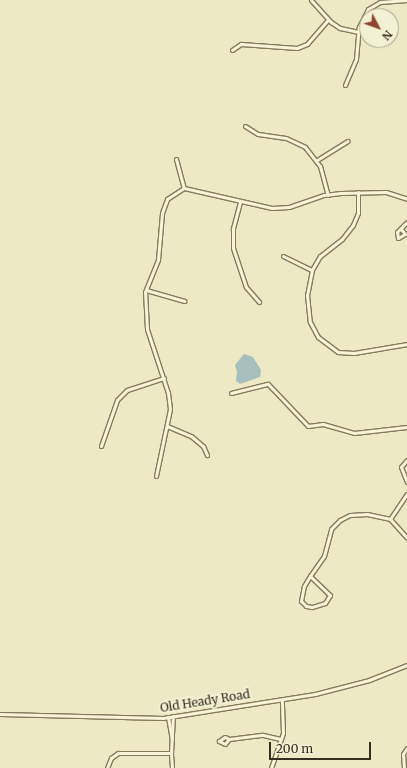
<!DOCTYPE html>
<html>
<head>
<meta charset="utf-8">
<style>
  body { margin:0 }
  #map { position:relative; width:407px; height:768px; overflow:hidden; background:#ece9c4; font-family:Merriweather,serif }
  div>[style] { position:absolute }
  .water>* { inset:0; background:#a6bfbd }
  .roads { filter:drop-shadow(1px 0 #857b5c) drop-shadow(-1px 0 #857b5c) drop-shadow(0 1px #857b5c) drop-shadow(0 -1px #857b5c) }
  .minor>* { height:3px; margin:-1.5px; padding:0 1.5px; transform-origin:1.5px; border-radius:1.5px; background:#f7f4d7 }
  span { translate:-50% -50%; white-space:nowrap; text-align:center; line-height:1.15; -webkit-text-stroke:4px #f3f1d4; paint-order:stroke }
  .street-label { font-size:12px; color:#362f1f }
  .north { position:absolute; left:359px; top:8px; width:40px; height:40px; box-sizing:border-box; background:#f3f1d4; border:1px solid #a7a38c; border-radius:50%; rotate:131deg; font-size:11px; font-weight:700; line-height:16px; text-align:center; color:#362f1f }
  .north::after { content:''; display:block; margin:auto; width:14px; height:18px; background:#91442f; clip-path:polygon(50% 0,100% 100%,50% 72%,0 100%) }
  .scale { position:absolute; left:269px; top:742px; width:102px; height:18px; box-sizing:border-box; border:2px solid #362f1f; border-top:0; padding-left:5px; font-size:12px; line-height:14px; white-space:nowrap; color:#362f1f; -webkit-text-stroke:3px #f3f1d4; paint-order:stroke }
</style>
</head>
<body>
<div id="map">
  <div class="water">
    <i style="clip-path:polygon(244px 354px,253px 357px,261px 370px,260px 377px,240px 384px,236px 381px,237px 372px,235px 365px)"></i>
  </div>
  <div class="roads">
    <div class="minor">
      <i style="left:311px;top:0;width:30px;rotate:48deg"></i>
      <i style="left:331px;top:22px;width:11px;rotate:34deg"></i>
      <i style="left:340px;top:28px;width:19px;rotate:12deg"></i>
      <i style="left:232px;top:50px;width:11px;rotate:-34deg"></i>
      <i style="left:241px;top:44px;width:56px;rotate:4.1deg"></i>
      <i style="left:297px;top:48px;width:11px;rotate:-22deg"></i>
      <i style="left:307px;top:44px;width:32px;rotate:-49deg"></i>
      <i style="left:345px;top:85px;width:28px;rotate:-67deg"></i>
      <i style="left:356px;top:59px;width:32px;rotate:-85deg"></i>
      <i style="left:359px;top:27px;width:20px;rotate:-63deg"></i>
      <i style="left:368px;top:9px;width:14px;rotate:-30deg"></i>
      <i style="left:380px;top:2px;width:27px;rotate:-4deg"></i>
      <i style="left:245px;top:126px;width:15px;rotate:32deg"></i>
      <i style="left:258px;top:134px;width:28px;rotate:8deg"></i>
      <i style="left:286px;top:138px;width:21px;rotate:25deg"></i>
      <i style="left:305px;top:147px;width:24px;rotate:52deg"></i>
      <i style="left:320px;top:166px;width:30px;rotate:75deg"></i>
      <i style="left:176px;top:159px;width:30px;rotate:75deg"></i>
      <i style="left:317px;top:160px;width:36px;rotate:-32deg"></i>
      <i style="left:358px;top:192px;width:21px;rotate:90deg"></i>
      <i style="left:358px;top:213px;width:13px;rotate:113deg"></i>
      <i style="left:353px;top:225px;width:18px;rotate:128deg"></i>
      <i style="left:342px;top:239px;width:28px;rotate:142deg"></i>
      <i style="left:320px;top:256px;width:16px;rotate:120deg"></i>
      <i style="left:312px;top:270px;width:25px;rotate:101deg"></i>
      <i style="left:307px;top:295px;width:27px;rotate:84deg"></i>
      <i style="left:310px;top:322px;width:17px;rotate:62deg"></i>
      <i style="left:318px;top:337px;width:25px;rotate:37deg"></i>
      <i style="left:338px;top:352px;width:16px;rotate:4deg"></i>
      <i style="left:354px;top:353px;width:54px;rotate:-9.6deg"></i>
      <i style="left:240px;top:202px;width:28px;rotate:105deg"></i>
      <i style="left:233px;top:229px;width:19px;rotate:90deg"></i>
      <i style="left:233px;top:248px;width:41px;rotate:71.6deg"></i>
      <i style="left:246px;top:287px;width:20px;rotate:49deg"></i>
      <i style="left:401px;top:229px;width:6px;rotate:51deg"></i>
      <i style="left:405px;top:234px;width:8px;rotate:150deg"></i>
      <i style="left:398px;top:238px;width:6px;rotate:-99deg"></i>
      <i style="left:397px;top:232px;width:14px;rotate:-45deg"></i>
      <i style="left:283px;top:256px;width:32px;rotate:26deg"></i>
      <i style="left:146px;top:290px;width:40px;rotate:16deg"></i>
      <i style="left:231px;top:393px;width:38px;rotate:-14deg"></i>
      <i style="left:268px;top:384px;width:58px;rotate:46.4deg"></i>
      <i style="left:308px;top:426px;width:15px;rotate:-8deg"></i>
      <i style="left:323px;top:424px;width:32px;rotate:16deg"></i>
      <i style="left:354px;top:433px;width:53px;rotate:-6.5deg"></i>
      <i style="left:167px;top:426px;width:26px;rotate:23deg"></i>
      <i style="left:191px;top:436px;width:16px;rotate:40deg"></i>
      <i style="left:203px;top:446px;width:10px;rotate:66deg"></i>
      <i style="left:101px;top:446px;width:49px;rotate:-70.8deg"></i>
      <i style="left:117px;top:400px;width:14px;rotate:-45deg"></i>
      <i style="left:127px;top:390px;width:39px;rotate:-18deg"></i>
      <i style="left:407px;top:460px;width:9px;rotate:131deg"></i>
      <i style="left:401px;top:467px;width:16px;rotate:68deg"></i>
      <i style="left:156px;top:476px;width:68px;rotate:-78.2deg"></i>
      <i style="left:170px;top:409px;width:16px;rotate:-97deg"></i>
      <i style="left:168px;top:393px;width:67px;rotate:-108.2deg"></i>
      <i style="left:147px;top:329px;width:37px;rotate:-93deg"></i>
      <i style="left:145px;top:292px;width:35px;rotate:-68deg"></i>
      <i style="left:158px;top:260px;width:47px;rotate:-85.1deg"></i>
      <i style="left:162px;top:213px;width:15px;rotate:-70deg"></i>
      <i style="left:167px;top:199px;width:20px;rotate:-33deg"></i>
      <i style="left:184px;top:188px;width:90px;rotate:12.8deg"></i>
      <i style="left:272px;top:208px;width:17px;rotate:-3deg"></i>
      <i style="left:289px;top:207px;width:37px;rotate:-19deg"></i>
      <i style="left:324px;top:195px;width:17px;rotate:-7deg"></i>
      <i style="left:341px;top:193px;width:45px;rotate:-1.3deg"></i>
      <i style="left:386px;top:192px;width:22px;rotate:18deg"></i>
      <i style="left:390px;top:519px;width:30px;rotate:-56deg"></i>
      <i style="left:310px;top:576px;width:28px;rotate:44deg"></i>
      <i style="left:330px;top:595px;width:9px;rotate:122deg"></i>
      <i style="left:325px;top:603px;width:14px;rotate:163deg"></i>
      <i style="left:312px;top:607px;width:6px;rotate:-171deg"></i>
      <i style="left:306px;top:606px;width:7px;rotate:-135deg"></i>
      <i style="left:301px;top:601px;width:15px;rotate:-79deg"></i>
      <i style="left:304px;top:586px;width:12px;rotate:-59deg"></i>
      <i style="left:310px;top:576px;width:24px;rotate:-55deg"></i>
      <i style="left:324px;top:556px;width:28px;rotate:-75deg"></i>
      <i style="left:331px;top:529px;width:13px;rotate:-45deg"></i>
      <i style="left:340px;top:520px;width:11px;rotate:-27deg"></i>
      <i style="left:350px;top:515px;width:17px;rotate:-3deg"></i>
      <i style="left:367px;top:514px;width:24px;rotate:12deg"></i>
      <i style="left:390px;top:519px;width:25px;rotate:48deg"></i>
      <i style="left:0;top:714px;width:163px;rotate:1.4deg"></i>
      <i style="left:163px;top:718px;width:154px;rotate:-9deg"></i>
      <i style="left:315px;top:694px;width:56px;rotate:-14.5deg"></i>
      <i style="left:369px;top:680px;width:41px;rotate:-21.5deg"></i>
      <i style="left:168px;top:717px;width:22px;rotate:80deg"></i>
      <i style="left:229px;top:739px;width:6px;rotate:129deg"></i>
      <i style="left:225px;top:744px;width:7px;rotate:-153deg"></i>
      <i style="left:219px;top:741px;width:7px;rotate:-34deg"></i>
      <i style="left:225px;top:737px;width:4px;rotate:27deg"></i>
      <i style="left:229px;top:739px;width:34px;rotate:-7deg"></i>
      <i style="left:263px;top:735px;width:18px;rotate:13deg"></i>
      <i style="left:107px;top:768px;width:11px;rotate:-68deg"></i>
      <i style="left:111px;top:758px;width:9px;rotate:-36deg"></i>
      <i style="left:118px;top:753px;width:53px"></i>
      <i style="left:172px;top:768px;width:15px;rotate:-94deg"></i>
      <i style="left:171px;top:753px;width:37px;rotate:-87deg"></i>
      <i style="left:271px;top:768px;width:37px;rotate:-71deg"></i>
      <i style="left:283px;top:733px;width:33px;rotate:-92deg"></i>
      <i style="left:404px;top:768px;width:14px;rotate:-94deg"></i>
      <i style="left:403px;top:754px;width:7px;rotate:-56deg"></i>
    </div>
  </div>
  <div class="street-label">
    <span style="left:205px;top:701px;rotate:-9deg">Old Heady Road</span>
  </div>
  <div class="north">N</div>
  <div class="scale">200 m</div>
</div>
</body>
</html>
